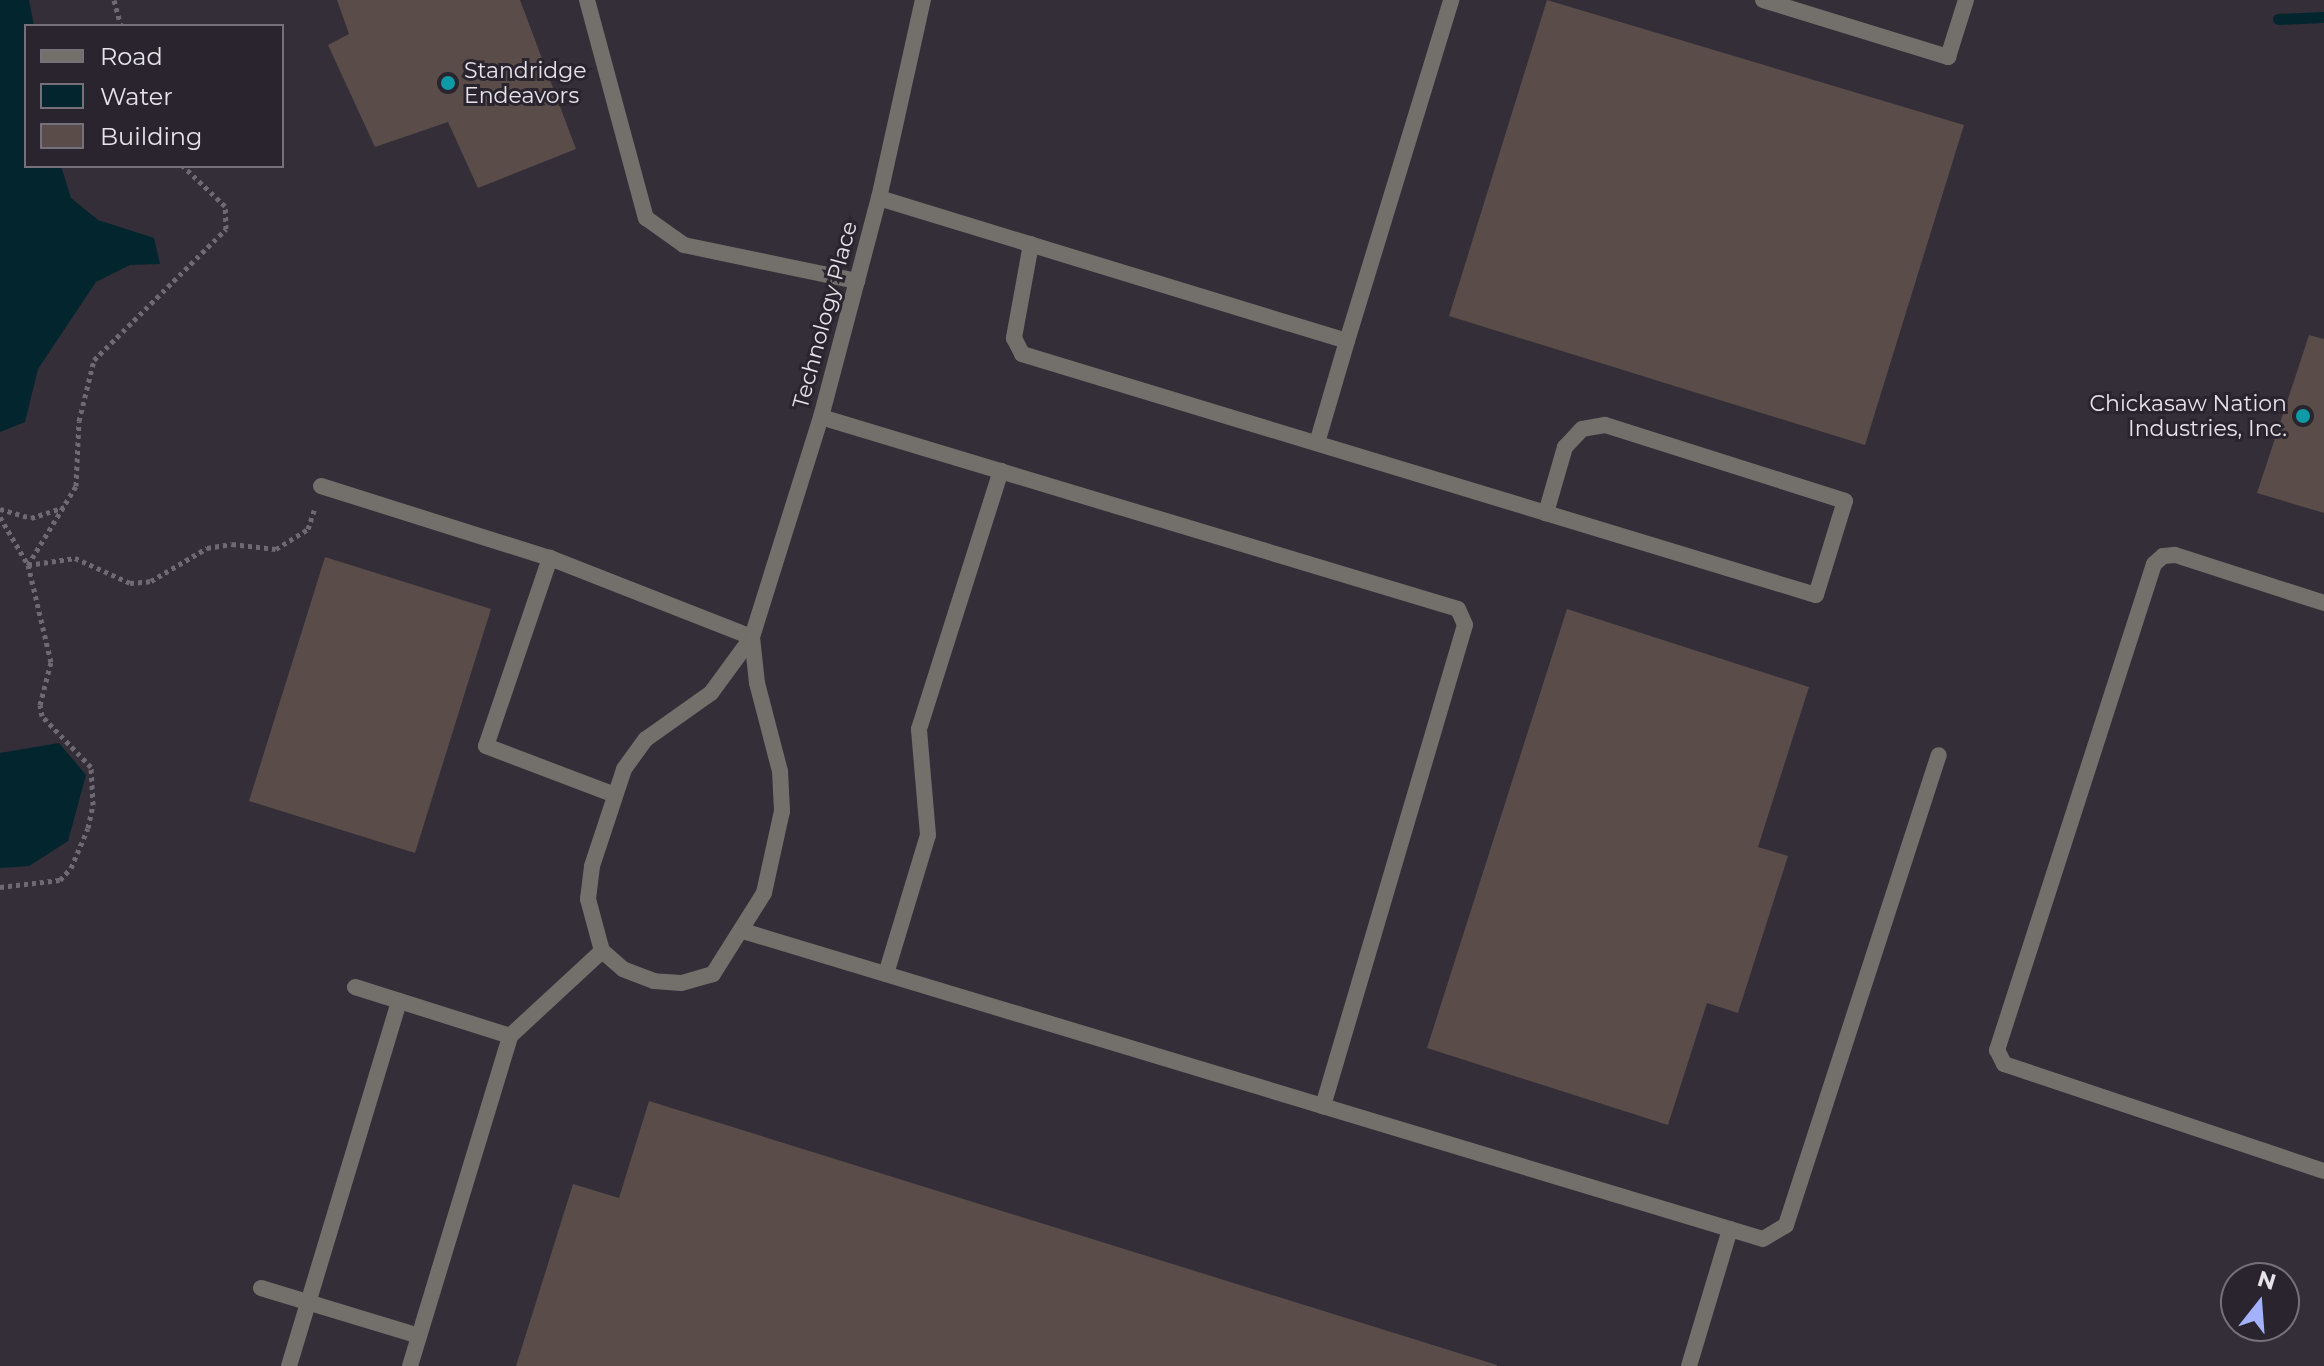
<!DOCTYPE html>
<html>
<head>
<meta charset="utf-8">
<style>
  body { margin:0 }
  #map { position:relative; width:2324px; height:1366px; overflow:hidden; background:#332e38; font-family:Montserrat,sans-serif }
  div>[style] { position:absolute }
  .water>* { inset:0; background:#03252e }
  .stream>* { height:11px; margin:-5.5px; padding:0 5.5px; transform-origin:5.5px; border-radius:5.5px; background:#03252e }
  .building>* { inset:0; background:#594c49 }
  .path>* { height:5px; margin-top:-2.5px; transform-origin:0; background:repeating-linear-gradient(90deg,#6e6a72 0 4px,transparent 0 8px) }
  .service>* { height:16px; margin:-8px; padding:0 8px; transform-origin:8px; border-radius:8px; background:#736f6a }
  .tertiary>* { height:16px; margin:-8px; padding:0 8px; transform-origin:8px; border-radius:8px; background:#736f6a }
  .dots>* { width:22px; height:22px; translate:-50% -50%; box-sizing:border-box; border:4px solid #29242e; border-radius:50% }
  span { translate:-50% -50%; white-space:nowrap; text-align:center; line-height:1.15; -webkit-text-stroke:6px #29242e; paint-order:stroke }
  .poi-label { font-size:22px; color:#e6e3e9 }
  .left { translate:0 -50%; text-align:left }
  .right { translate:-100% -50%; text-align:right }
  .street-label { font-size:22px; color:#e6e3e9 }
  .legend { position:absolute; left:24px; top:24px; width:260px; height:144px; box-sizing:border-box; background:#29242e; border:2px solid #757079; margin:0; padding:10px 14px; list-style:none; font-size:24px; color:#e6e3e9 }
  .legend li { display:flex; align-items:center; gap:16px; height:40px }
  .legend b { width:40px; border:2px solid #757079 }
  .north { position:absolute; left:2220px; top:1262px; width:80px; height:80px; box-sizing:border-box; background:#29242e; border:2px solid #757079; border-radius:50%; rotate:17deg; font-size:22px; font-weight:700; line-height:32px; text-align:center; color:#e6e3e9 }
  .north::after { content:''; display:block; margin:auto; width:28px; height:36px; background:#a4b1fc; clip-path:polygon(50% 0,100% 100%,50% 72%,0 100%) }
</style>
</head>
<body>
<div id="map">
  <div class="water">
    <i style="clip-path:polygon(0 0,29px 0,34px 26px,26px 26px,26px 166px,61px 166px,71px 198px,98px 220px,154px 238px,160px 264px,130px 265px,96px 282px,38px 369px,25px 422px,0 432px)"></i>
    <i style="clip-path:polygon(59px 743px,86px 775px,68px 841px,29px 866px,0 868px,0 753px)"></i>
  </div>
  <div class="stream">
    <i style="left:2278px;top:19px;width:46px;rotate:-2.5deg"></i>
  </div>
  <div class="building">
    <i style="clip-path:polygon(337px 0,520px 0,576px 149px,478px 188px,448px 122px,375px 147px,328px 45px,349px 34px)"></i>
    <i style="clip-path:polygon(1547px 0,1964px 125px,1865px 445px,1449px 316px)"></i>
    <i style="clip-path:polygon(2309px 335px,2324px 339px,2324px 513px,2257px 493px)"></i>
    <i style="clip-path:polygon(325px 557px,491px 609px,415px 853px,249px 801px)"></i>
    <i style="clip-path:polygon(1567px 609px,1809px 687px,1758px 847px,1788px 856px,1738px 1013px,1707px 1003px,1668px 1125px,1427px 1048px)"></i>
    <i style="clip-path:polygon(649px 1101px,1497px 1365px,1497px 1366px,516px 1366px,573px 1184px,619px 1198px)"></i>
  </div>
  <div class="path">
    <i style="left:114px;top:0;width:27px;rotate:75deg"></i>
    <i style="left:0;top:509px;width:32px;rotate:16deg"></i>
    <i style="left:31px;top:518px;width:35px;rotate:-18deg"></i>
    <i style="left:0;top:517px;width:56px;rotate:59.7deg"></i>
    <i style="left:28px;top:565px;width:48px;rotate:-8.5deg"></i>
    <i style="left:75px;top:558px;width:60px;rotate:24.4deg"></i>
    <i style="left:130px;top:583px;width:21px;rotate:-5deg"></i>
    <i style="left:151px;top:581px;width:65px;rotate:-30.5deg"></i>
    <i style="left:207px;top:548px;width:25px;rotate:-9deg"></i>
    <i style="left:232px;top:544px;width:44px;rotate:6.5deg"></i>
    <i style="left:276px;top:549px;width:38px;rotate:-32deg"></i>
    <i style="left:308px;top:529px;width:20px;rotate:-72deg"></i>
    <i style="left:0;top:887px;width:60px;rotate:-6.7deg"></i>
    <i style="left:60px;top:880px;width:16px;rotate:-47deg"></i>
    <i style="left:71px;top:868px;width:43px;rotate:-67deg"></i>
    <i style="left:88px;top:828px;width:24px;rotate:-78deg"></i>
    <i style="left:93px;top:805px;width:38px;rotate:-93deg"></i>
    <i style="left:91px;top:767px;width:71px;rotate:-133.9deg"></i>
    <i style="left:42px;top:716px;width:11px;rotate:-100deg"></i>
    <i style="left:40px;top:705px;width:44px;rotate:-75.7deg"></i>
    <i style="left:51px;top:662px;width:100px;rotate:-103.3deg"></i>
    <i style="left:28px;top:565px;width:92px;rotate:-58.7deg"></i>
    <i style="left:76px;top:486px;width:65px;rotate:-87.4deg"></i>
    <i style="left:79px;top:421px;width:63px;rotate:-76.2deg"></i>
    <i style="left:94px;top:360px;width:186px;rotate:-44.8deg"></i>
    <i style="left:226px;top:229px;width:23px;rotate:-92deg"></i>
    <i style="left:225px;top:206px;width:58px;rotate:-136.4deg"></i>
  </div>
  <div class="service">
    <i style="left:587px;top:0;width:226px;rotate:74.9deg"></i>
    <i style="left:646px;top:218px;width:47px;rotate:35.4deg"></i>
    <i style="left:684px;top:245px;width:177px;rotate:11.8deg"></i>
    <i style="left:1763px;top:0;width:194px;rotate:17.1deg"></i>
    <i style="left:1948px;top:57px;width:60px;rotate:-72.5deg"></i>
    <i style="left:879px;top:198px;width:489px;rotate:17deg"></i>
    <i style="left:1347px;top:341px;width:357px;rotate:-73deg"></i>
    <i style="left:1031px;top:244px;width:96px;rotate:100.3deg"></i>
    <i style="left:1014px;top:338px;width:18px;rotate:63deg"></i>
    <i style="left:1022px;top:354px;width:548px;rotate:16.88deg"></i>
    <i style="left:1546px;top:513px;width:282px;rotate:16.9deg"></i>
    <i style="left:1816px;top:595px;width:98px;rotate:-72.9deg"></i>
    <i style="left:1845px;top:501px;width:252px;rotate:-162.4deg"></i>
    <i style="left:1605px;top:425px;width:23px;rotate:170deg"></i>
    <i style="left:1582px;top:429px;width:25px;rotate:133deg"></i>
    <i style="left:1565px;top:447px;width:69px;rotate:106.1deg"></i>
    <i style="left:821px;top:417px;width:665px;rotate:16.77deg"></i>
    <i style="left:1458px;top:609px;width:17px;rotate:66deg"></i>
    <i style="left:1465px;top:625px;width:502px;rotate:106.45deg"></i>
    <i style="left:1317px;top:443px;width:106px;rotate:-73.6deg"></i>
    <i style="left:321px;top:486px;width:240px;rotate:17.5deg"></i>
    <i style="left:2324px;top:603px;width:157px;rotate:-162.1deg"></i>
    <i style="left:2175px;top:555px;width:12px;rotate:175deg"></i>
    <i style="left:2163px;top:556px;width:12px;rotate:138deg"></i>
    <i style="left:2154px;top:564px;width:511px;rotate:107.9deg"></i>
    <i style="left:1997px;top:1050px;width:16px;rotate:63deg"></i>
    <i style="left:2004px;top:1064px;width:337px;rotate:18.5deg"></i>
    <i style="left:615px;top:795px;width:138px;rotate:-159.2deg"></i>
    <i style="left:486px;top:746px;width:199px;rotate:-71.2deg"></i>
    <i style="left:550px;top:558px;width:217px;rotate:21.4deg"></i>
    <i style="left:743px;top:931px;width:1065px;rotate:16.8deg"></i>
    <i style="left:1763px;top:1239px;width:27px;rotate:-31deg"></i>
    <i style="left:1786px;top:1225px;width:494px;rotate:-72deg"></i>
    <i style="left:886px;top:974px;width:145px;rotate:-73.2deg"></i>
    <i style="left:928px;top:835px;width:106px;rotate:-94.9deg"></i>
    <i style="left:919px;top:729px;width:271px;rotate:-72.4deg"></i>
    <i style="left:355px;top:987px;width:163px;rotate:17.5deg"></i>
    <i style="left:510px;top:1036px;width:125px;rotate:-42.7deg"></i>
    <i style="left:261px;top:1288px;width:165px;rotate:16.9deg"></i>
    <i style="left:289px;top:1366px;width:381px;rotate:-73.2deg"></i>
    <i style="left:410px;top:1366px;width:345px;rotate:-73.1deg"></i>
    <i style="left:1689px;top:1366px;width:143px;rotate:-73.3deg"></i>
  </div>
  <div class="tertiary">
    <i style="left:752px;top:637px;width:46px;rotate:83.8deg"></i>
    <i style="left:757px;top:683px;width:91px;rotate:75.4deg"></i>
    <i style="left:780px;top:771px;width:40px;rotate:87.1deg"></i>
    <i style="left:782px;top:811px;width:84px;rotate:102.4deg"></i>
    <i style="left:764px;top:893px;width:96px;rotate:122.2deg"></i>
    <i style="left:713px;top:974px;width:33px;rotate:164deg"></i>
    <i style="left:681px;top:983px;width:27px;rotate:-176deg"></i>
    <i style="left:654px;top:981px;width:33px;rotate:-159deg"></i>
    <i style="left:623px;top:969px;width:28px;rotate:-139deg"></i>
    <i style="left:602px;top:951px;width:54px;rotate:-105.1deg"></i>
    <i style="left:588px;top:899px;width:33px;rotate:-83deg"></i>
    <i style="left:592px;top:866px;width:102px;rotate:-71.7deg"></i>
    <i style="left:624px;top:769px;width:37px;rotate:-54deg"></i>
    <i style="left:646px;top:739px;width:80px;rotate:-35.3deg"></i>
    <i style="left:711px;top:693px;width:69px;rotate:-53.8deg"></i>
    <i style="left:752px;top:637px;width:231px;rotate:-72.6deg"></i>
    <i style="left:821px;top:417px;width:227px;rotate:-75.2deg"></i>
    <i style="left:879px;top:198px;width:203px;rotate:-77.5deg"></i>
  </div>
  <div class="dots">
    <i style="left:448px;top:83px;background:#0f9aa8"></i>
    <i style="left:2303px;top:416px;background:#0f9aa8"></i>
  </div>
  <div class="poi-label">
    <span class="left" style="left:464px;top:83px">Standridge<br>Endeavors</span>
    <span class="right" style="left:2287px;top:416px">Chickasaw Nation<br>Industries, Inc.</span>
  </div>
  <div class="street-label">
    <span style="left:825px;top:315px;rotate:-75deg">Technology Place</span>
  </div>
  <ul class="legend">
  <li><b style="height:10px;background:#736f6a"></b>Road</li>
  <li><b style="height:22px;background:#03252e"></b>Water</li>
  <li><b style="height:22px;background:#594c49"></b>Building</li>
  </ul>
  <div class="north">N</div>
</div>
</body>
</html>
